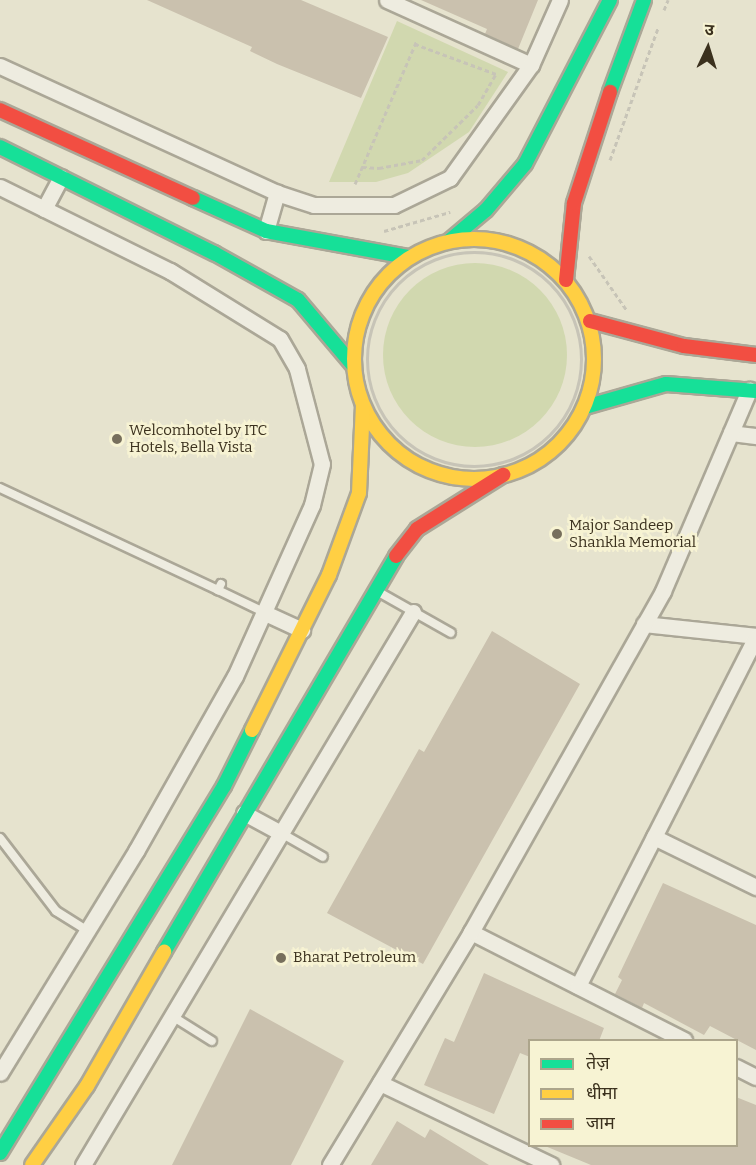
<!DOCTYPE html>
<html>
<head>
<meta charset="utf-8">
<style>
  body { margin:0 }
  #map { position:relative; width:756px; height:1165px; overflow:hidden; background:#e6e3ce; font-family:Bitter,"Noto Sans Devanagari",serif }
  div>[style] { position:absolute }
  .green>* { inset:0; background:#d1d8af }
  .round { border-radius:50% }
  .building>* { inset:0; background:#cac1ae }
  .path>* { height:3px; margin-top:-1.5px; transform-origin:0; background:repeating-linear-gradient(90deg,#c7c4b7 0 4.5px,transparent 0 7.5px) }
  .path>.ring { margin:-1.5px; padding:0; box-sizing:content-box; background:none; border:3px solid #c7c4b7; border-radius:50% }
  .roads { filter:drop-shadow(2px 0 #aba797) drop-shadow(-2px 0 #aba797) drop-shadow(0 2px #aba797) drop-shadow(0 -2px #aba797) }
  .lane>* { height:8px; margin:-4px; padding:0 4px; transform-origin:4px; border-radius:4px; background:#eeece0 }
  .street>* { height:15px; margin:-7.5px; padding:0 7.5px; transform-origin:7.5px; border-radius:7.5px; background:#eeece0 }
  .fast>* { height:14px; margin:-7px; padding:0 7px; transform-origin:7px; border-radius:7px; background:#16e098 }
  .slow>* { height:14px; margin:-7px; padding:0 7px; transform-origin:7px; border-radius:7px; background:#ffcf43 }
  .slow>.ring { margin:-7px; padding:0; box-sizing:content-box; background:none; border:14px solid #ffcf43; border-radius:50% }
  .jam>* { height:14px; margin:-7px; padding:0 7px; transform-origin:7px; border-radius:7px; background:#f24e42 }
  .dots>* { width:16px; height:16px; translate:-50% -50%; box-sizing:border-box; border:3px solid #f7f3d3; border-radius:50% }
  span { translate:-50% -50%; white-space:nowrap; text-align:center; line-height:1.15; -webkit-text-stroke:5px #f7f3d3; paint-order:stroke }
  .poi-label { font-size:15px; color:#3b311e }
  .left { translate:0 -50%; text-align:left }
  .legend { position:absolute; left:528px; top:1039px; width:210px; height:108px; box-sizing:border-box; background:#f7f3d3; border:2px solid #aca58b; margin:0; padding:8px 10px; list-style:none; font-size:18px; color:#3b311e }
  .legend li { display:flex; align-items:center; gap:12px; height:30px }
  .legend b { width:30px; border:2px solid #aca58b }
  .north { position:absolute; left:678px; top:18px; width:60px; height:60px; -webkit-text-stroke:4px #f7f3d3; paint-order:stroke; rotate:4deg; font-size:16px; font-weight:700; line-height:24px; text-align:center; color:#3b311e }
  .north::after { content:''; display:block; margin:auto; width:21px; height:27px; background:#3b311e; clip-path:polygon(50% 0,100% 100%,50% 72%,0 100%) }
</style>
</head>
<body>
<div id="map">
  <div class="green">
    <i style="clip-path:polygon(397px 21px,508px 72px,469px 132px,408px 173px,376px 182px,329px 182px)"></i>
    <i class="round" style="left:383px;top:263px;width:184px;height:184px"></i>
  </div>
  <div class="building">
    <i style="clip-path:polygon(147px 0,301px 0,388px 37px,361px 98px,277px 64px,250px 51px,252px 47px)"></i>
    <i style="clip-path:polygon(421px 0,538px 0,518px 49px,485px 34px,487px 29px)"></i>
    <i style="clip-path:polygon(492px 631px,580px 684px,423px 964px,327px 913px,419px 749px,424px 752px)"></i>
    <i style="clip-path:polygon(663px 883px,756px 925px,756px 1050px,710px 1026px,704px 1035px,644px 1003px,642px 1008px,615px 994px,622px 980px,618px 977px)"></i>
    <i style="clip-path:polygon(484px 973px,604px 1028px,599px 1041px,530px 1041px,530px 1057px,520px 1053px,494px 1114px,424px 1085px,445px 1038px,454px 1042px)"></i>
    <i style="clip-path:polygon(250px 1009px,344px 1061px,291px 1165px,172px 1165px)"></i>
    <i style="clip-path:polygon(736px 1097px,756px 1105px,756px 1165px,591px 1165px,545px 1146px,736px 1146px)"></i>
    <i style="clip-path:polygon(397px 1121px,425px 1138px,430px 1129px,489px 1165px,371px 1165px)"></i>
  </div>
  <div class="path">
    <i style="left:664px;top:10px;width:11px;rotate:-68deg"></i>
    <i style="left:610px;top:160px;width:140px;rotate:-70deg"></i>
    <i style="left:362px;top:167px;width:17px;rotate:3deg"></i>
    <i style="left:379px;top:168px;width:44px;rotate:-10.5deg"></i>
    <i style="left:422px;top:160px;width:78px;rotate:-44.5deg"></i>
    <i style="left:478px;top:105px;width:36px;rotate:-60deg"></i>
    <i style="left:496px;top:74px;width:86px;rotate:-159.7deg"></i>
    <i style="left:355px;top:184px;width:157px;rotate:-66.7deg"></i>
    <i style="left:384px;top:231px;width:69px;rotate:-16.1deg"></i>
    <i class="ring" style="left:367px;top:252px;width:211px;height:211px"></i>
    <i style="left:589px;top:256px;width:65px;rotate:55.1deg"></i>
  </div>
  <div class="roads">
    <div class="lane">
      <i style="left:0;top:488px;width:241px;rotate:25.1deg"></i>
      <i style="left:221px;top:584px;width:7px;rotate:117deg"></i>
      <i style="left:218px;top:590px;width:51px;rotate:25.6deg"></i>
      <i style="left:375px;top:590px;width:87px;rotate:29.5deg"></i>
      <i style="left:281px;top:833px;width:48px;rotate:29.7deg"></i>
      <i style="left:0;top:838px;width:92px;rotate:52.5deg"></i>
      <i style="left:56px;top:911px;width:36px;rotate:32deg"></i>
      <i style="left:172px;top:1016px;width:47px;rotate:32deg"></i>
    </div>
    <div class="street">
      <i style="left:387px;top:0;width:158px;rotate:24.3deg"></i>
      <i style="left:0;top:66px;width:305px;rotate:24.6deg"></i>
      <i style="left:277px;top:193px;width:39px;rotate:18deg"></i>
      <i style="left:314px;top:205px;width:80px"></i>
      <i style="left:394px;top:205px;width:62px;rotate:-25.7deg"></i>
      <i style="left:450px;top:178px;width:139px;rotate:-54.4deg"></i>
      <i style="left:531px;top:65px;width:71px;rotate:-66deg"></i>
      <i style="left:0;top:187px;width:190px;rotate:26.3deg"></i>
      <i style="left:170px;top:271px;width:129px;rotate:31.7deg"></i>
      <i style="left:280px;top:339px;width:34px;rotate:60deg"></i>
      <i style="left:297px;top:369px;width:98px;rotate:75.3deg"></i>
      <i style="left:322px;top:464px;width:42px;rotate:103.7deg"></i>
      <i style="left:312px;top:505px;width:188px;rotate:114.2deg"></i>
      <i style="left:235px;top:676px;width:201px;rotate:119.5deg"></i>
      <i style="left:136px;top:851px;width:260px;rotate:121.5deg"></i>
      <i style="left:44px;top:209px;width:36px;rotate:-62deg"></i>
      <i style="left:266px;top:231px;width:40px;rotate:-74deg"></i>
      <i style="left:731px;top:433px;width:25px;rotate:7deg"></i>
      <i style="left:265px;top:613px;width:41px;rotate:24.7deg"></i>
      <i style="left:644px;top:624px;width:113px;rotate:6.1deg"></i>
      <i style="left:244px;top:813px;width:42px;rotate:28.4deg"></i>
      <i style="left:654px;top:837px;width:114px;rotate:26.1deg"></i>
      <i style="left:471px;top:932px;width:239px;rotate:26.9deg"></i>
      <i style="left:578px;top:986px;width:392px;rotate:-63deg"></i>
      <i style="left:736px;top:1067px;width:22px;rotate:27deg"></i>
      <i style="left:380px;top:1083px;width:190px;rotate:25.6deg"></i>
      <i style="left:83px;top:1165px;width:644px;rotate:-59.17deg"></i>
      <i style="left:330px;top:1165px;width:272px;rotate:-58.8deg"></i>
      <i style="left:471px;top:932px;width:391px;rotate:-60.6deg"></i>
      <i style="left:663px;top:591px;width:219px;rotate:-66.8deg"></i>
    </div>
    <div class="fast">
      <i style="left:610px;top:92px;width:98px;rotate:-69.7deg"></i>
      <i style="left:0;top:147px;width:239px;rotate:26.4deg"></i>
      <i style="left:214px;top:253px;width:96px;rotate:29.2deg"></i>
      <i style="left:298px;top:300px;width:85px;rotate:49.8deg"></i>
      <i style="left:193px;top:198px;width:80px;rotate:24.3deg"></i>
      <i style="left:266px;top:231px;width:144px;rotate:10.4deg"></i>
      <i style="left:449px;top:241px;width:48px;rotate:-40deg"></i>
      <i style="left:486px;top:210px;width:60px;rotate:-49.7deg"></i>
      <i style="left:525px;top:164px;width:185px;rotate:-62.6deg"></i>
      <i style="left:585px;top:407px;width:84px;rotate:-15.9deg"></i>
      <i style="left:666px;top:384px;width:90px;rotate:4.4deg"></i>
      <i style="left:164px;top:952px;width:459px;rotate:-59.6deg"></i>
      <i style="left:0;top:1153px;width:430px;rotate:-58.6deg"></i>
      <i style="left:224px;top:786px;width:63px;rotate:-63.4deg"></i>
    </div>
    <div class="slow">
      <i class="ring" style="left:354px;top:239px;width:226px;height:226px"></i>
      <i style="left:252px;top:730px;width:173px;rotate:-63.6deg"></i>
      <i style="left:329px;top:575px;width:87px;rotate:-69.9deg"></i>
      <i style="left:359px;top:493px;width:87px;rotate:-87.4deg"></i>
      <i style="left:32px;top:1165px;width:96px;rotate:-55.2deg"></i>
      <i style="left:87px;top:1086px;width:155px;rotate:-60.1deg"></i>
    </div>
    <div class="jam">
      <i style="left:0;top:110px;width:212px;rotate:24.5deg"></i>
      <i style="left:566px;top:280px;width:77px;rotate:-84.1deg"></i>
      <i style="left:574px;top:203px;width:117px;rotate:-72deg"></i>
      <i style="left:590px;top:321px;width:97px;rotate:14.9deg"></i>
      <i style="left:684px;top:346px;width:73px;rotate:7.1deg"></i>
      <i style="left:396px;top:556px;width:34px;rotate:-52deg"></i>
      <i style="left:417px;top:529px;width:102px;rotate:-32.1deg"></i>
    </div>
  </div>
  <div class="dots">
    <i style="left:117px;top:439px;background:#776f5c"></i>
    <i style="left:557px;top:534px;background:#776f5c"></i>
    <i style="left:281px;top:958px;background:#776f5c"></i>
  </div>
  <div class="poi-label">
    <span class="left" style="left:129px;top:439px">Welcomhotel by ITC<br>Hotels, Bella Vista</span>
    <span class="left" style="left:569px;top:534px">Major Sandeep<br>Shankla Memorial</span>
    <span class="left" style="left:293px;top:958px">Bharat Petroleum</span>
  </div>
  <ul class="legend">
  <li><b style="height:8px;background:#16e098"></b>तेज़</li>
  <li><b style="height:8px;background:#ffcf43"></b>धीमा</li>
  <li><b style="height:8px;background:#f24e42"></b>जाम</li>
  </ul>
  <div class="north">उ</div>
</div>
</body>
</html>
